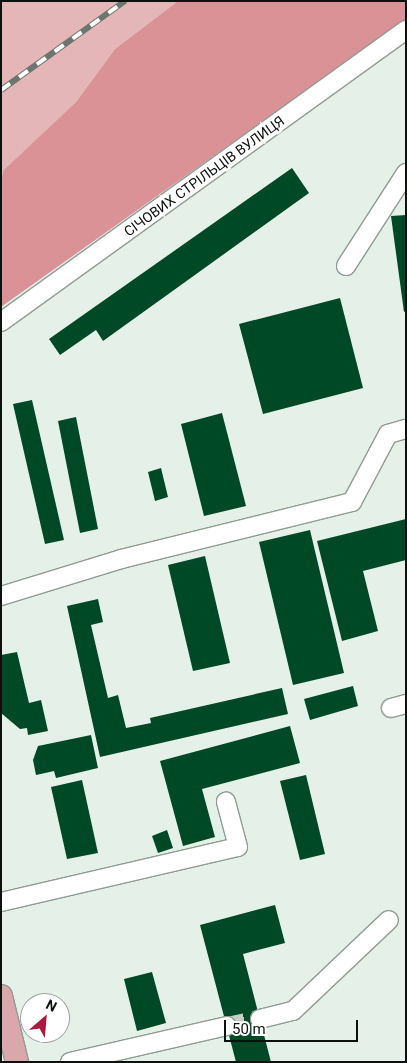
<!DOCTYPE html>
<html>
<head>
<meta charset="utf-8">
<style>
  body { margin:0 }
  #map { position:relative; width:407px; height:1063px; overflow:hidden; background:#e5f1e8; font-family:Roboto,sans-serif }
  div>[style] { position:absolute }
  .green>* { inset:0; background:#e4b6b8 }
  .forest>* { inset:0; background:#db9297 }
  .building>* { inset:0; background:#004927 }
  .minor-tunnel>* { height:18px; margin-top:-9px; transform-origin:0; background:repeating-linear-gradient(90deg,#c5cfc7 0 18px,transparent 0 27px) }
  .roads { filter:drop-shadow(1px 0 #909b93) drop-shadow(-1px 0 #909b93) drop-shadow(0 1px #909b93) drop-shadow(0 -1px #909b93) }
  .minor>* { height:18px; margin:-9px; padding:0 9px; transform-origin:9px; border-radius:9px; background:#fff }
  .major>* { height:22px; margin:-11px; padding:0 11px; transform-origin:11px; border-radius:11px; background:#d9a7ac }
  .rail>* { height:5.5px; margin-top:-2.75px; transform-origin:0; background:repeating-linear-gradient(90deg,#fff 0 11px,#6d756f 0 22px); box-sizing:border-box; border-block:1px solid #6d756f }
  span { translate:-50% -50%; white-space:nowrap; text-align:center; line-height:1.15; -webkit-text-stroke:5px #fff; paint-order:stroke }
  .street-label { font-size:14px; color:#0d110e }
  .frame { position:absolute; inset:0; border:2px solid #0d110e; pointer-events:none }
  .north { position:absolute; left:20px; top:993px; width:50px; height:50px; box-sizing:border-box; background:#fff; border:1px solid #9ea09f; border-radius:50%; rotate:27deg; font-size:14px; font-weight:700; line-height:20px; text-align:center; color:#0d110e }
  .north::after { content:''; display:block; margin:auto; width:18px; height:22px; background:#ad183d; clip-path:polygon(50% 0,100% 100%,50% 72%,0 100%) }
  .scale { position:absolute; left:224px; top:1020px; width:134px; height:22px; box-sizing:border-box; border:2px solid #0d110e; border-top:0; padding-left:6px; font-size:15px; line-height:18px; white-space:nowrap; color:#0d110e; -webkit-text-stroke:4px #fff; paint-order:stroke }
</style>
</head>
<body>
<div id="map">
  <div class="green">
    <i style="clip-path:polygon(1px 1px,178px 1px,115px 49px,76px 102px,5px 170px,1px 180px)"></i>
  </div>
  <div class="forest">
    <i style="clip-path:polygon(178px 1px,406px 1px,406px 19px,1px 307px,1px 180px,4px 170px,76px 102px,115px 49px)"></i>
  </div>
  <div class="building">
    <i style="clip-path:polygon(292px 168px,309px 193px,103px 341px,96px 330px,60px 355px,49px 339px)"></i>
    <i style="clip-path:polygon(406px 215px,406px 311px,404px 312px,391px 216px)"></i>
    <i style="clip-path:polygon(340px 298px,363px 388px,263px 414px,239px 324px)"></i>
    <i style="clip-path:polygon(32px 400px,64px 540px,45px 544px,13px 404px)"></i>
    <i style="clip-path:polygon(222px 413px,246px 506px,204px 516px,181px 424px)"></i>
    <i style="clip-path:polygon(76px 417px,98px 529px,80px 533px,58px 421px)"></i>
    <i style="clip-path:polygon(161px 468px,168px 497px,155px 501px,148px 472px)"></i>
    <i style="clip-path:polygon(406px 519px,406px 560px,363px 571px,378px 631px,342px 641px,317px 541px)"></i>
    <i style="clip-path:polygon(310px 530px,344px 673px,293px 685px,259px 542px)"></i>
    <i style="clip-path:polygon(205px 556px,230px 663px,193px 671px,168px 565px)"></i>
    <i style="clip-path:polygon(98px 599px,103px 622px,91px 625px,108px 698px,118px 695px,126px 728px,151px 723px,150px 718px,282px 688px,288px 714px,100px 757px,67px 606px)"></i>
    <i style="clip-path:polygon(17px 652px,29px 703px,41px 700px,48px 731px,28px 735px,27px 728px,20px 729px,1px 713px,1px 655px)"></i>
    <i style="clip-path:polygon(353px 686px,358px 706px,310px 720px,304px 699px)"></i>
    <i style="clip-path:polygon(290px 726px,300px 763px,202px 789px,215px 837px,183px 846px,160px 761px)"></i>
    <i style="clip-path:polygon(91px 735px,98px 768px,56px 778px,54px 771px,36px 775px,33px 760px,38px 746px)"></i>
    <i style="clip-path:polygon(306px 775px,325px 854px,300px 860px,280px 781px)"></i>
    <i style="clip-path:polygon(82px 780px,98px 853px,67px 859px,51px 787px)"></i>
    <i style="clip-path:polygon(167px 830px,173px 848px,158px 853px,152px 836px)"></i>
    <i style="clip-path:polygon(275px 905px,285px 943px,243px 954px,271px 1062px,236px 1062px,200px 925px)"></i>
    <i style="clip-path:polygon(152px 972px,166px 1023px,137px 1031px,124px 979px)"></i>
  </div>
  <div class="minor-tunnel">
    <i style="left:227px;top:1026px;width:34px;rotate:-12deg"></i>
  </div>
  <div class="roads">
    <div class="minor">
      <i style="left:346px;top:266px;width:111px;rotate:-57.2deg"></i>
      <i style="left:1px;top:322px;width:499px;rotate:-35.8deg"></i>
      <i style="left:1px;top:596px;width:126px;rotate:-17.1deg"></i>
      <i style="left:121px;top:559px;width:238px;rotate:-13.9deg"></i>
      <i style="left:352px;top:502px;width:77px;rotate:-62.1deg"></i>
      <i style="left:388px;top:434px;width:19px;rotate:-16deg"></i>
      <i style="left:391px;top:708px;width:16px;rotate:-15deg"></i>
      <i style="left:1px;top:902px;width:243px;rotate:-13.1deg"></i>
      <i style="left:238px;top:847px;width:47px;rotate:-104.9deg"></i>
      <i style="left:260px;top:1019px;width:34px;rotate:-14deg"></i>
      <i style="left:293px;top:1011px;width:132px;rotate:-43.5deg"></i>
      <i style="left:70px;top:1062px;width:161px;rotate:-12.9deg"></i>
    </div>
    <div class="major">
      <i style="left:1px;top:996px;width:68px;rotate:76.4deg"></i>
    </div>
  </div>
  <div class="rail">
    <i style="left:1px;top:90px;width:153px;rotate:-35.7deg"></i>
  </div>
  <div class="street-label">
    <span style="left:204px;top:176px;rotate:-36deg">СІЧОВИХ СТРІЛЬЦІВ ВУЛИЦЯ</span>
  </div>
  <div class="frame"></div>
  <div class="north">N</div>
  <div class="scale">50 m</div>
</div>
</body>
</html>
